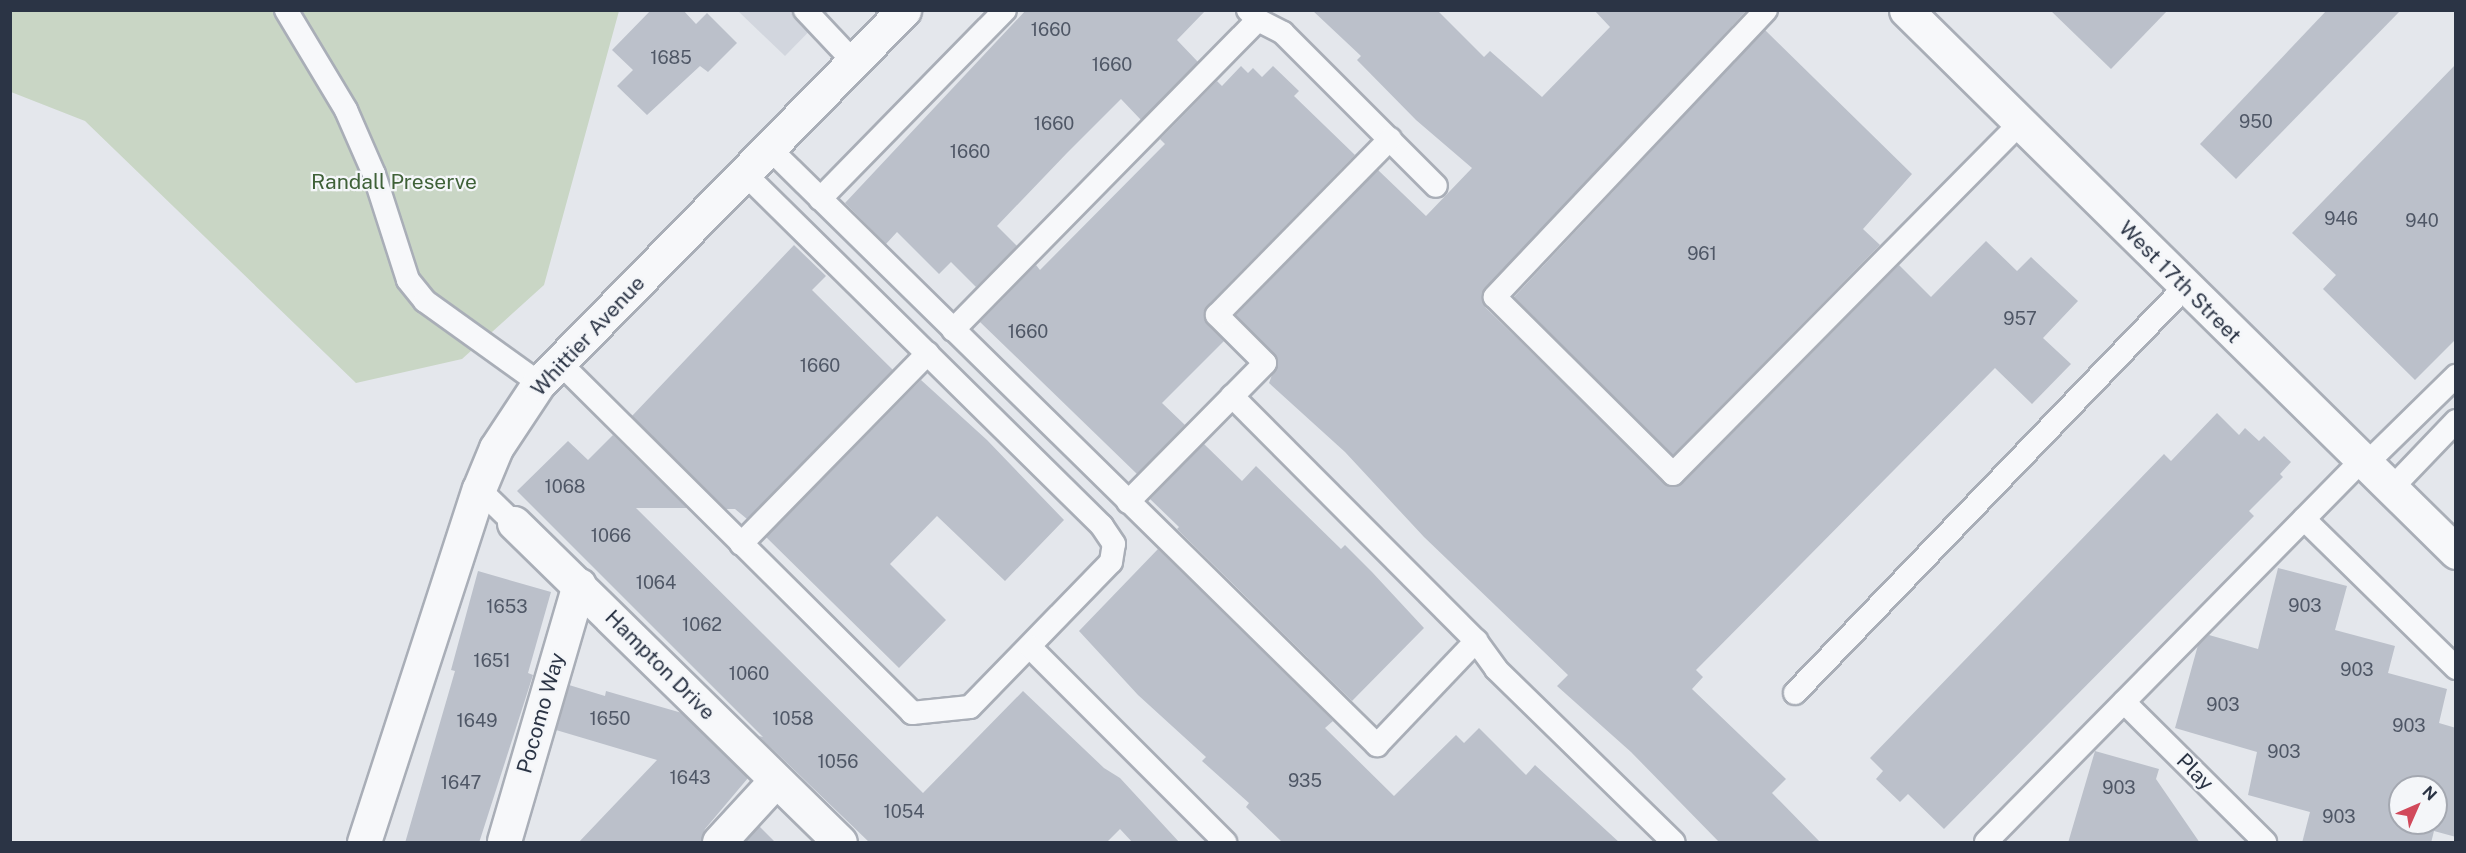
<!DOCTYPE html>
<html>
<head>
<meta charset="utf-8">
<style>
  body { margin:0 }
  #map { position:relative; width:2466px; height:853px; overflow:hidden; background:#e4e7ec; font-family:"Public Sans",sans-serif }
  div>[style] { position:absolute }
  .built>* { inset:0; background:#d2d6de }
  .green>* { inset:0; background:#c9d6c5 }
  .building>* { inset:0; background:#bbc0ca }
  .roads { filter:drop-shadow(2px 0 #a9aeb7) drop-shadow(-2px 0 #a9aeb7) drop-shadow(0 2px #a9aeb7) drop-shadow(0 -2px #a9aeb7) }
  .service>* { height:22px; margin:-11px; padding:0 11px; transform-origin:11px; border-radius:11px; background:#f7f8fa }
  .minor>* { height:33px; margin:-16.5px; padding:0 16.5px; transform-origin:16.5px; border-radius:16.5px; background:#f7f8fa }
  .tertiary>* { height:33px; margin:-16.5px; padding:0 16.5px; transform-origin:16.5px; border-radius:16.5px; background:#f7f8fa }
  span { translate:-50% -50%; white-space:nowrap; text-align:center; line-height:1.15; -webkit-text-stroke:4.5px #f4f6f9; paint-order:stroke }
  .number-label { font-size:18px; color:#4f5766 }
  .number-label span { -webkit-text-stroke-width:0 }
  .park-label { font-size:21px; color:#3f6138 }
  .street-label { font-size:21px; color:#2b3445 }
  .frame { position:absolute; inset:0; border:12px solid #2b3445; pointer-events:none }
  .north { position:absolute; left:2388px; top:775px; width:60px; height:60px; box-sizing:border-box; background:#f4f6f9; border:2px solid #a4a8b1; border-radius:50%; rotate:45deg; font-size:16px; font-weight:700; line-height:24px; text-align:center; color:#2b3445 }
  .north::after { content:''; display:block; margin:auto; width:21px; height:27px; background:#d1495b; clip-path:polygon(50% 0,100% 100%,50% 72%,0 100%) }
</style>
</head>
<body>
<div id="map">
  <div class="built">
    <i style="clip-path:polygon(738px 11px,829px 11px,785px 56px)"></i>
  </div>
  <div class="green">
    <i style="clip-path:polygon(10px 11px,619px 11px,544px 285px,462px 359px,356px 383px,85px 121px,11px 92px)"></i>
  </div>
  <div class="building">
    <i style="clip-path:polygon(651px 10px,683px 10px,696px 24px,707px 13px,737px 43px,708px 72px,700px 66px,647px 115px,617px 86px,633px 70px,612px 50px)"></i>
    <i style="clip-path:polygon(1026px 10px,1206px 10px,1177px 40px,1198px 62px,1141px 120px,1121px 99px,1067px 153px,997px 226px,1017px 246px,976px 287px,951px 262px,939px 274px,897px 232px,886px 244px,845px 203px)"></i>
    <i style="clip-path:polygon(1312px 10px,1437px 10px,1484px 57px,1490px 51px,1542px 97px,1610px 27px,1594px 10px,1746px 11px,1482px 294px,1485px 307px,1669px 487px,1683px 483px,1899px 265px,1931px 297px,1986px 241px,2017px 271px,2031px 257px,2078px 301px,2043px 338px,2071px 364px,2032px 404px,1995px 368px,1696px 670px,1703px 677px,1692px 689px,1786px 779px,1772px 793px,1821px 843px,1720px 843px,1631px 752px,1557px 686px,1568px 675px,1424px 537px,1345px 452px,1269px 383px,1278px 359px,1236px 315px,1378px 170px,1426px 216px,1472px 168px,1416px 120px,1357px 60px,1361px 56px)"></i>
    <i style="clip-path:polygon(2050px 10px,2168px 10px,2111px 69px)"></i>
    <i style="clip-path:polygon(2327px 10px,2401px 10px,2236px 179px,2200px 144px)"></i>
    <i style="clip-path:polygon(1765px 30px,1912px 174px,1863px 229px,1880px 245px,1673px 455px,1514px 297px)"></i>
    <i style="clip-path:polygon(2456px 64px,2456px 339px,2415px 380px,2323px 289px,2336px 275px,2292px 233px)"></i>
    <i style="clip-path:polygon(1241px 66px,1248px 73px,1253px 68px,1262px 77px,1273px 66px,1299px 91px,1294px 96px,1355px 155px,1207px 306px,1204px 319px,1224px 341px,1162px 403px,1185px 425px,1137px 474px,980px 322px,1036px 265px,1040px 270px,1165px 144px,1160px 139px,1217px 81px,1222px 86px)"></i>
    <i style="clip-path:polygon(794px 245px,826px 276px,812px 290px,893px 370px,747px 519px,735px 509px,726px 509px,632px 416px)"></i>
    <i style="clip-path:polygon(921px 380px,987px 440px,1064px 520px,1005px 581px,937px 516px,890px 564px,946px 620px,899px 668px,766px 537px)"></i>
    <i style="clip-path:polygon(2217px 413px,2239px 435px,2245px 428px,2259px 441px,2264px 436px,2291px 462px,2280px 474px,2283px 477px,2249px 511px,2254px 516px,1944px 829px,1908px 794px,1900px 802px,1876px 779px,1883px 771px,1870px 758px,2164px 454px,2171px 461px)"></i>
    <i style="clip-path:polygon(613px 435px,687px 508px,636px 508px,923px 793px,1023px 691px,1104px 768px,1120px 778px,1180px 843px,1133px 843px,1120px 829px,1106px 843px,870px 843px,759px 736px,763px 737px,517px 491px,568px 441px,588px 460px)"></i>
    <i style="clip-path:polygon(1204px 444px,1242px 481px,1256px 466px,1341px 549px,1345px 545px,1372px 572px,1424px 628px,1352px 701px,1177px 529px,1179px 527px,1150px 499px)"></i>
    <i style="clip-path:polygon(1158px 549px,1333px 721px,1325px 728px,1394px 796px,1456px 735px,1464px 743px,1479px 728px,1526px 775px,1535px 765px,1620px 843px,1283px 843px,1246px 807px,1249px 803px,1202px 761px,1206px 757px,1138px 695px,1079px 631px)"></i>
    <i style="clip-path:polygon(evenodd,2278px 568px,2347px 586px,2335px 630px,2395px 646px,2388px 673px,2447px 689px,2439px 723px,2456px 728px,2456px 837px,2434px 831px,2431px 843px,2302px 843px,2310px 812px,2248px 795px,2257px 752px,2175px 728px,2198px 645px,2209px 635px,2258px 649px,2278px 568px,2400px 787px,2436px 787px,2436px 823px,2400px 823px,2400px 787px)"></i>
    <i style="clip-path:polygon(478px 571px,551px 592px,528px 673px,533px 675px,479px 843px,405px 843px,455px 671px,451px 670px)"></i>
    <i style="clip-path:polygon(569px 685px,605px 696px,606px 691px,682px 713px,748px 778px,705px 829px,701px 843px,578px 843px,657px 760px,556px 730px)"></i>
    <i style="clip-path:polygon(2095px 751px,2159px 769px,2156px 779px,2200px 843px,2068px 843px)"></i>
    <i style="clip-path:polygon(759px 826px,776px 843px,744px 843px)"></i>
  </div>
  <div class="roads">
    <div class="service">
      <i style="left:286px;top:10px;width:117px;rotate:59deg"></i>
      <i style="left:346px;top:110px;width:70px;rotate:66.4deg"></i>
      <i style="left:374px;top:174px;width:111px;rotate:72.2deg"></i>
      <i style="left:408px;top:280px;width:27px;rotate:51deg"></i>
      <i style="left:425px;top:301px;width:140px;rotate:35.7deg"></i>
      <i style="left:805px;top:10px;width:71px;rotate:46.7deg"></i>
      <i style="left:1248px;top:10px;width:14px;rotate:45deg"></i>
      <i style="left:1258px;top:20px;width:28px;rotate:27deg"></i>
      <i style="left:1283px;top:33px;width:216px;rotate:45deg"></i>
      <i style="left:1766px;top:10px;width:395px;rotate:133.4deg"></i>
      <i style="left:1495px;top:297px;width:251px;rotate:44.8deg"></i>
      <i style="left:1673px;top:474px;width:494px;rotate:-45.3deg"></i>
      <i style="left:770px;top:149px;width:851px;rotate:44.48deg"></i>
      <i style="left:1377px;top:745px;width:144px;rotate:-46.4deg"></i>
      <i style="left:820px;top:199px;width:264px;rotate:-45.6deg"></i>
      <i style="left:953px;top:330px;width:435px;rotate:-45.5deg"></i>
      <i style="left:559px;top:362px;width:498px;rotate:44.8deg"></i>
      <i style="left:912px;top:713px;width:58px;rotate:-5.9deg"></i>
      <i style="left:970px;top:707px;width:202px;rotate:-45.8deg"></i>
      <i style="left:1111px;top:562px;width:18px;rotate:-81deg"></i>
      <i style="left:1114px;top:544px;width:22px;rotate:-124deg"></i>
      <i style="left:1102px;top:526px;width:501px;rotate:-135.4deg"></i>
      <i style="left:1232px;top:396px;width:346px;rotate:45.1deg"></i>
      <i style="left:1476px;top:641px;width:34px;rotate:54deg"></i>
      <i style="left:1496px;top:669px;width:248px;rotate:44.3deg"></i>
      <i style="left:2366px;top:464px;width:126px;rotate:-44.4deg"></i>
      <i style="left:479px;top:489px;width:49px;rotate:44.2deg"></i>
      <i style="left:2391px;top:489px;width:94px;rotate:-46.3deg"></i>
      <i style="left:1128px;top:502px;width:195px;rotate:-45.4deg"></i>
      <i style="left:1265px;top:363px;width:68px;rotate:-135deg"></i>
      <i style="left:1217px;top:315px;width:247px;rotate:-45.5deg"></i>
      <i style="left:2304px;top:519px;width:213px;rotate:44.4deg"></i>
      <i style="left:741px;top:544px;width:267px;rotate:-45.6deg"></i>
      <i style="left:1030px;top:647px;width:276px;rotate:45deg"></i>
      <i style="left:1795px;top:693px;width:563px;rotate:-46.15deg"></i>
      <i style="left:2124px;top:702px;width:199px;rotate:44.8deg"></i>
      <i style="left:1986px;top:842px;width:536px;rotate:-45.45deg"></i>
    </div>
    <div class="minor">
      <i style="left:514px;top:523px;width:456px;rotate:44.4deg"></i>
      <i style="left:504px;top:841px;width:267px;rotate:-73.7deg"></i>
      <i style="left:364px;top:842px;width:371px;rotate:-72deg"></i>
      <i style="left:479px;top:489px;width:44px;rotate:-67.5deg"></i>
      <i style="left:496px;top:448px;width:78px;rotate:-56.5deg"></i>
      <i style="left:719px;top:842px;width:84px;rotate:-47.4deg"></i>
    </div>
    <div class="tertiary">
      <i style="left:1906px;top:10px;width:772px;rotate:44.58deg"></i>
      <i style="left:539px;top:383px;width:522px;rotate:-45.62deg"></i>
    </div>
  </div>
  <div class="number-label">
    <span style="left:1051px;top:30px">1660</span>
    <span style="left:671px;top:58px">1685</span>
    <span style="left:1112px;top:65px">1660</span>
    <span style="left:2256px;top:122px">950</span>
    <span style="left:1054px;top:124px">1660</span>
    <span style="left:970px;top:152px">1660</span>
    <span style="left:2341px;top:219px">946</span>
    <span style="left:2422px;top:221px">940</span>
    <span style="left:1702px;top:254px">961</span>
    <span style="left:2020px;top:319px">957</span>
    <span style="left:1028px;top:332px">1660</span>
    <span style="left:820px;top:366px">1660</span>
    <span style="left:565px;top:487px">1068</span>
    <span style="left:611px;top:536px">1066</span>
    <span style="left:656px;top:583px">1064</span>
    <span style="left:2305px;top:606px">903</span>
    <span style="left:507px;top:607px">1653</span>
    <span style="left:702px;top:625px">1062</span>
    <span style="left:492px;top:661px">1651</span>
    <span style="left:2357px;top:670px">903</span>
    <span style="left:749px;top:674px">1060</span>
    <span style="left:2223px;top:705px">903</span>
    <span style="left:610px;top:719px">1650</span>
    <span style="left:793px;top:719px">1058</span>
    <span style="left:477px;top:721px">1649</span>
    <span style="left:2409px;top:726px">903</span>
    <span style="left:2284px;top:752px">903</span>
    <span style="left:838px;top:762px">1056</span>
    <span style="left:690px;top:778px">1643</span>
    <span style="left:1305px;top:781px">935</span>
    <span style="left:461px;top:783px">1647</span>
    <span style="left:2119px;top:788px">903</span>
    <span style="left:904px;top:812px">1054</span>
    <span style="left:2339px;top:817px">903</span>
  </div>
  <div class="park-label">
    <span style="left:394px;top:182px">Randall Preserve</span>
  </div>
  <div class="street-label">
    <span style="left:2180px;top:282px;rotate:45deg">West 17th Street</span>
    <span style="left:588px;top:336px;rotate:-47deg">Whittier Avenue</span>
    <span style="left:660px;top:665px;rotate:45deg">Hampton Drive</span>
    <span style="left:541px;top:713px;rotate:-74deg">Pocomo Way</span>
    <span style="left:2195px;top:772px;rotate:45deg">Play</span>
  </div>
  <div class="frame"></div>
  <div class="north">N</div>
</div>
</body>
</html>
